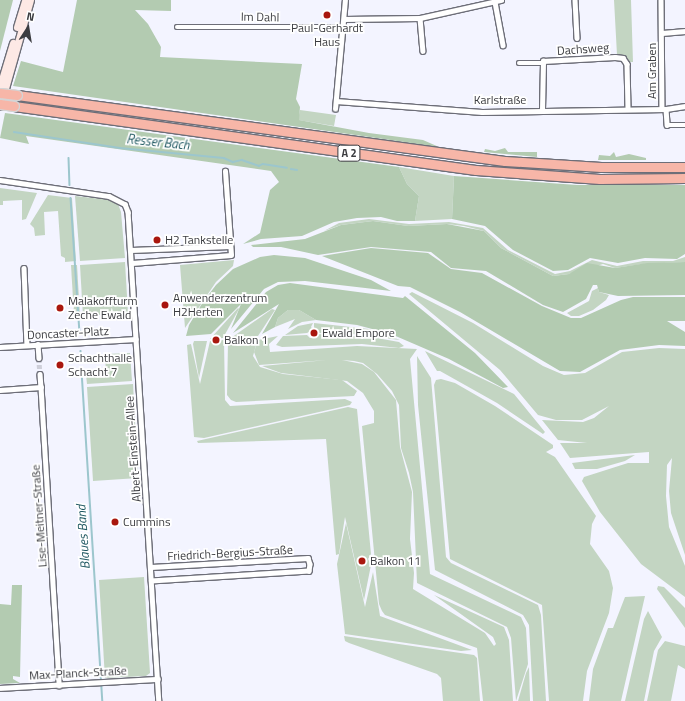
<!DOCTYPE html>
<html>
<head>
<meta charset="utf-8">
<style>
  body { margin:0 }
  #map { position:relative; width:685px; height:701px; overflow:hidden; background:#f3f4ff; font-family:"Titillium Web",sans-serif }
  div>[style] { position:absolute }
  .green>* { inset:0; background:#c3d5c2 }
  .forest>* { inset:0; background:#b3cbb1 }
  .stream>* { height:1.5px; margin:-0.75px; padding:0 0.75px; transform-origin:0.75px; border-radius:0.75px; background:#9cc6cd }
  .minor-tunnel>* { height:4.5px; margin-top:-2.25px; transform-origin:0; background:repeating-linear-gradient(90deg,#cecfd9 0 4.5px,transparent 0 6.5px) }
  .roads { filter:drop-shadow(1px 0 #6d6e78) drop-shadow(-1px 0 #6d6e78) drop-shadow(0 1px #6d6e78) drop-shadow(0 -1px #6d6e78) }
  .minor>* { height:4.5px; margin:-2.25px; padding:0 2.25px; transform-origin:2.25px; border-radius:2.25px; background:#fff }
  .secondary>* { height:7px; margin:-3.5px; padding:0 3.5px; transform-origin:3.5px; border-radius:3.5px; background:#fde9e5 }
  .motorway>* { height:9px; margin:-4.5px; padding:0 4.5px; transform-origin:4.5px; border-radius:4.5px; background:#f7b6a8 }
  .bridges { filter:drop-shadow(1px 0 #d4d4d5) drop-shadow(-1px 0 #d4d4d5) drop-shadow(0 1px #d4d4d5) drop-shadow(0 -1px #d4d4d5) }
  .motorway-bridge>* { height:9px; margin:-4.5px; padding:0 4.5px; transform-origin:4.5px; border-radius:4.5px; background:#f7b6a8 }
  .dots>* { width:11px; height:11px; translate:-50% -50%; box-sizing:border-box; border:2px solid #fff; border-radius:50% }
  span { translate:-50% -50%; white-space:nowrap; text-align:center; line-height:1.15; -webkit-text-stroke:3.5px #fff; paint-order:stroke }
  .shield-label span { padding:1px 3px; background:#fff; border:1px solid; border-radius:3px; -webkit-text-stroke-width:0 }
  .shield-label { font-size:11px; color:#3b3c40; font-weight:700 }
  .street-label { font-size:12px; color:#3b3c40 }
  .poi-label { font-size:12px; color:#3b3c40 }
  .left { translate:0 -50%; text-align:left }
  .water-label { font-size:13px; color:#1e5760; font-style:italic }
  .north { position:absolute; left:8px; top:8px; width:40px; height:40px; -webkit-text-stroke:3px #fff; paint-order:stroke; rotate:12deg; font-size:11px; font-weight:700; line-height:16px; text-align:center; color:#3b3c40 }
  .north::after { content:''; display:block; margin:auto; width:14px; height:18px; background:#3b3c40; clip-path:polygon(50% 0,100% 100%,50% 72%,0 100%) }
</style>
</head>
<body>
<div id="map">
  <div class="green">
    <i style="clip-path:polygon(614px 0,631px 0,633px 62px,628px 62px,624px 56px,617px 55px)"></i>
    <i style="clip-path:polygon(300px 110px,336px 115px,334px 126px,298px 120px)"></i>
    <i style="clip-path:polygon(399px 167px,454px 176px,452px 219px,415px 221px,419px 196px,407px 184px)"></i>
    <i style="clip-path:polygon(0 188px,37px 193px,26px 219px,22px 220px,22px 200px,3px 201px,3px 205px,0 205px)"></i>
    <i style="clip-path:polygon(48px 195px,72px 198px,76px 261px,65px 262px,65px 258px,61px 256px,58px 211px,44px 212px,45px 235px,35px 236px,34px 228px,30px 224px)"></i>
    <i style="clip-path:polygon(75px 196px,111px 200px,118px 204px,121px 212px,125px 258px,80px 261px)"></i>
    <i style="clip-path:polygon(369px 219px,409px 224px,449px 222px,483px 228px,508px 250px,555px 274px,570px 271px,592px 260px,617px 266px,643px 261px,673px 261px,685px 257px,685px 262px,643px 264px,615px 268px,603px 264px,569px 274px,553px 276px,501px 248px,484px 231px,464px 226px,447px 224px,408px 226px,373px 221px,341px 225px,324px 231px,339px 223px)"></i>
    <i style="clip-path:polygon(234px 260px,233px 266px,216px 282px,185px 328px,180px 265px)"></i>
    <i style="clip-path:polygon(125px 262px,128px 313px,83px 316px,80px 265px)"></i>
    <i style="clip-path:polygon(71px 265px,77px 265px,80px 315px,74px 316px)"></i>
    <i style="clip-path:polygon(598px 288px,599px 292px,609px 295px,606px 300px,593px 310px,579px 316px,571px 316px,567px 313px,589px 301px,592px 291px)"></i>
    <i style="clip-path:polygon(412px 292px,473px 323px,543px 366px,564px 375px,585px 373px,622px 352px,659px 348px,685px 349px,685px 555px,671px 513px,669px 491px,672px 458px,667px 465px,666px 496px,669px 527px,685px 566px,685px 597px,641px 564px,600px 512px,582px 481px,584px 477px,628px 463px,649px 463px,649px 452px,570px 458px,560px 443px,587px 443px,558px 440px,542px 420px,583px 422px,594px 418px,609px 406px,582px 420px,556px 420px,538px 415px,500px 370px,409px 294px)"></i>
    <i style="clip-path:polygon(238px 308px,239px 309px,223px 338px,210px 339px)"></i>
    <i style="clip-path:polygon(272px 309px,275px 310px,258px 336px,231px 338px)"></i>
    <i style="clip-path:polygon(288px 310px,299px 310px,316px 320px,302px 322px,288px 329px,295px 319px,275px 327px,278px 318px)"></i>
    <i style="clip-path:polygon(313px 323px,311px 327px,313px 330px,307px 333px,285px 335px,298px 326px)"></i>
    <i style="clip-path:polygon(314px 323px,369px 329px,400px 340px,352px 334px,318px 333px,314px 330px)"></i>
    <i style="clip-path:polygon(317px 334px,371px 337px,399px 342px,404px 346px,399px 348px,362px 344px,282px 347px,276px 345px,283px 336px,307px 335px,310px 338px,317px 337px)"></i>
    <i style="clip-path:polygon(278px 336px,269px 344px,270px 352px,357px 346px,417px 349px,410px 359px,430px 574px,521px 617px,526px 628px,528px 664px,516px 701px,511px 638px,507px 627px,417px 583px,413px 492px,409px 473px,401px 448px,399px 405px,392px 391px,377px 374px,363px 363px,354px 361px,342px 360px,362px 364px,374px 372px,396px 400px,400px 447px,412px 492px,410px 539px,414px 573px,413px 589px,485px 633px,494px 646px,496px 644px,493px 637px,434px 595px,504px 627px,509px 640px,513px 701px,483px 701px,477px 648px,385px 615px,382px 611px,379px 604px,362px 426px,374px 423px,374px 411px,363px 393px,347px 381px,281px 373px,262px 366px,327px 360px,259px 365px,254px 352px,258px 340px)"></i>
    <i style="clip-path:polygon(258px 338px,253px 356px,260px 367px,283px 374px,342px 380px,357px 391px,354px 396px,236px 402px,231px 400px,227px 395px,228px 342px,231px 339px)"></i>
    <i style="clip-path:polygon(224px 340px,225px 400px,230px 406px,345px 399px,352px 402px,350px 405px,204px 438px,194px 437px,187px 345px,191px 344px,200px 384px,210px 341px)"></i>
    <i style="clip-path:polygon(194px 341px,207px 341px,199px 378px,193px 344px)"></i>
    <i style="clip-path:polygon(425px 351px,514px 394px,545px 432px,543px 434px,497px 403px,440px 371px,437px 371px)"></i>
    <i style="clip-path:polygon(130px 353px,132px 381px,87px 384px,86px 375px,106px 374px,105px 354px)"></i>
    <i style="clip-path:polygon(417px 356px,431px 378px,446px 557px,451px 563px,538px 605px,541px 615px,546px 701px,533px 701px,529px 625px,523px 615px,435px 570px,418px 405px)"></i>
    <i style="clip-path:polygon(441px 379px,455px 383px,495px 406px,553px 445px,553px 448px,546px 452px,555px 457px,596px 516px,592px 524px,590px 544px,609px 571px,613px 588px,609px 613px,587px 671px,583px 701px,549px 701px,542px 605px,450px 559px,434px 385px,436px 380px)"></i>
    <i style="clip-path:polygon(133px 384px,138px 478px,93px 481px,87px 387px)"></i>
    <i style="clip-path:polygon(348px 407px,357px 409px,371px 554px,368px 559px,371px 565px,364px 600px,345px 517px,339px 554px,336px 555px,326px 439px,198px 443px,197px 441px)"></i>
    <i style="clip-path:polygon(635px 455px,625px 461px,597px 469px,575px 469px,572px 463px)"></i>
    <i style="clip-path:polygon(346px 523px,365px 607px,373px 572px,380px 616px,472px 650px,461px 651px,345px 634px,337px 564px)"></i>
    <i style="clip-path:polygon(144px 577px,150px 673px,146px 676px,105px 678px,99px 580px)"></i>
    <i style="clip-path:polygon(658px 586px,664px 587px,685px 608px,685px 628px,657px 589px)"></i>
    <i style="clip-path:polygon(645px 596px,621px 701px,589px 701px,593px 669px,608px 628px,613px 628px,625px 597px)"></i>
    <i style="clip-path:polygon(648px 611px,662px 637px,654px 651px,644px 701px,625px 701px,644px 619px)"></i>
    <i style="clip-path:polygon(344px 636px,474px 655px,477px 658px,480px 701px,443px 701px,441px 678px,437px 674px,349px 643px,345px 641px)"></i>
    <i style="clip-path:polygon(665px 641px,685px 646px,685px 669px,678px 665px,671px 701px,647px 701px,658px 650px)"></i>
    <i style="clip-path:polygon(529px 667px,530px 701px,518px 701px,526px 673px)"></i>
  </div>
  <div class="forest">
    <i style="clip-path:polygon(0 0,13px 0,0 51px)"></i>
    <i style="clip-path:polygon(77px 0,171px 0,171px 11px,135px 10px,148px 24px,161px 47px,160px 57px,302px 64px,296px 99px,300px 107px,299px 120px,369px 133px,423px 140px,439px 147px,13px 86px,21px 61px,63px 72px)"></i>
    <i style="clip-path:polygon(5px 113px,399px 167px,407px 184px,419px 196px,415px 221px,397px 221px,381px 217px,357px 218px,334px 222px,302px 236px,261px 239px,243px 244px,260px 233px,270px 190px,279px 182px,271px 171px,26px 136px,29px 144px,0 138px)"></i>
    <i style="clip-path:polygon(505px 148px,508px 152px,537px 152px,537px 157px,484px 152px,485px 149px,495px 151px)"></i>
    <i style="clip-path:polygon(614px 152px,616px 157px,629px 154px,646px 158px,646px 160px,598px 160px,599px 155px,610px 156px)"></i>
    <i style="clip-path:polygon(454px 176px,577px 185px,685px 185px,685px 254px,677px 259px,645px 258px,618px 263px,590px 258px,568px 270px,553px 271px,513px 250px,485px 226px,452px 219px)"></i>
    <i style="clip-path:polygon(373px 221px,408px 226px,447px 224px,484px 231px,501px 248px,553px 276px,569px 274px,587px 263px,615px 268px,647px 263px,685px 262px,685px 295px,618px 296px,599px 292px,597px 285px,593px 285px,586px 299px,563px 312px,543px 305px,486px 271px,451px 268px,431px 252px,371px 247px,318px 255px,281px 247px,253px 247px,251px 245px,305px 239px,341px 225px)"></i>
    <i style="clip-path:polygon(371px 248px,428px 253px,451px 269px,482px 273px,542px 306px,571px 318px,581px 318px,621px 300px,633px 297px,685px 297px,685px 321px,667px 321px,685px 332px,685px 346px,659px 345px,620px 350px,580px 372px,560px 371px,460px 312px,410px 287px,398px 286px,322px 256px)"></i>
    <i style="clip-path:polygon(274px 255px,305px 258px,371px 280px,391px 291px,305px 281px,278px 282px,264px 289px,231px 329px,241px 304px,211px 334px,186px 336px,189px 325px,203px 302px,216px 285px,233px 269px,260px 257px)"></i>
    <i style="clip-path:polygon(290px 283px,403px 298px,405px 296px,475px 353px,508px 387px,503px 388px,449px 359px,391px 334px,357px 325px,316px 320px,299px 310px,288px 310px,278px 318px,275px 327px,262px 334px,279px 304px,233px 333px,266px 292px,278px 285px)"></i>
    <i style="clip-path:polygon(12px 585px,22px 585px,20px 677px,13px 676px,13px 679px,20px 683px,0 684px,0 604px,11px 605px)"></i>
  </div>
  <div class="stream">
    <i style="left:14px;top:132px;width:107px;rotate:8.6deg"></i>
    <i style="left:120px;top:148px;width:104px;rotate:5.5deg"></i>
    <i style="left:224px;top:158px;width:10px;rotate:24deg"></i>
    <i style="left:233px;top:162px;width:9px;rotate:-13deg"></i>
    <i style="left:242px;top:160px;width:18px;rotate:19deg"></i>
    <i style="left:259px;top:166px;width:4px;rotate:-27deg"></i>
    <i style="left:263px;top:164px;width:24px;rotate:9deg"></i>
    <i style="left:69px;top:158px;width:27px;rotate:88deg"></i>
    <i style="left:291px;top:169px;width:6px;rotate:9deg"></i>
    <i style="left:71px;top:198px;width:134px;rotate:86.2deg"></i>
    <i style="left:81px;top:351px;width:5px;rotate:90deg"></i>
    <i style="left:82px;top:371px;width:331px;rotate:86.4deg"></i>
  </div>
  <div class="minor-tunnel">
    <i style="left:39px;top:358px;width:16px;rotate:86deg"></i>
  </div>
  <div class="roads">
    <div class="minor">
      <i style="left:575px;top:0;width:38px;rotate:87deg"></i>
      <i style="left:661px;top:0;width:109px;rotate:89.5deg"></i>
      <i style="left:495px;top:2px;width:44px;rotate:79.5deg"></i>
      <i style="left:420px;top:18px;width:33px;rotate:85deg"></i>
      <i style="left:344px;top:19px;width:76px;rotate:-0.8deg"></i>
      <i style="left:420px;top:18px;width:83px;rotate:-12.5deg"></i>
      <i style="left:177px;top:27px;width:166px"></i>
      <i style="left:662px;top:33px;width:23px;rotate:-5deg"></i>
      <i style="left:519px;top:63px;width:22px"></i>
      <i style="left:336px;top:101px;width:146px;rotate:4.3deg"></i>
      <i style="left:482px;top:112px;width:184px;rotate:-0.9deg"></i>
      <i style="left:666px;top:109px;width:19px;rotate:-9deg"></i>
      <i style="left:335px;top:109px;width:109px;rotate:-84.8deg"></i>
      <i style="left:666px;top:109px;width:16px;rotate:86deg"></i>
      <i style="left:667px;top:125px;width:18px"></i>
      <i style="left:542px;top:110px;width:49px;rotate:-88.8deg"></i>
      <i style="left:543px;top:61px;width:72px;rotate:-3.2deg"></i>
      <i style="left:615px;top:57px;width:8px;rotate:7deg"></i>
      <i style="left:623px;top:58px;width:7px;rotate:56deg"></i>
      <i style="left:627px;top:64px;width:45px;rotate:88.7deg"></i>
      <i style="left:0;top:180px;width:110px;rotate:8.4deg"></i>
      <i style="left:109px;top:196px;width:18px;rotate:27deg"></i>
      <i style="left:125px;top:204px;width:9px;rotate:69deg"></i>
      <i style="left:128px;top:212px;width:490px;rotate:86.4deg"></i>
      <i style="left:131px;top:250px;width:99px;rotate:-2.3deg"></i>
      <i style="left:132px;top:263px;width:99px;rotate:-4.6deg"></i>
      <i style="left:231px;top:255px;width:84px;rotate:-94.1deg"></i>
      <i style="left:24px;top:268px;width:77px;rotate:87.8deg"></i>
      <i style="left:38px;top:344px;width:14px;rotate:86deg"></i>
      <i style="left:0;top:347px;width:136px;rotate:-3.4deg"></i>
      <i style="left:40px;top:374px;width:13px;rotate:86deg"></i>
      <i style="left:0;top:390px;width:41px;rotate:-4.2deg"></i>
      <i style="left:41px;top:387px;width:299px;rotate:86.5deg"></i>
      <i style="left:151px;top:567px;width:157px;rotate:-3.3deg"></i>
      <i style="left:308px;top:558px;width:6px;rotate:72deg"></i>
      <i style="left:310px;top:564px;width:7px;rotate:98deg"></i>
      <i style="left:309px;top:571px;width:158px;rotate:176.4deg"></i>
      <i style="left:0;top:688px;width:158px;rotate:-3.3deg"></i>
    </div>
    <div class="secondary">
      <i style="left:17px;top:27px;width:28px;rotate:-73deg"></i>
      <i style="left:0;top:86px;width:45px;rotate:-73.2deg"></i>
      <i style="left:0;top:106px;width:110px;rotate:-74.2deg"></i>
    </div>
    <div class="motorway">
      <i style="left:17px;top:95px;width:492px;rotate:7.7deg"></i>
      <i style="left:505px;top:161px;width:96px;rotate:3.6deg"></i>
      <i style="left:601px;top:167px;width:84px"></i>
      <i style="left:14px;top:106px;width:466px;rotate:7.9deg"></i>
      <i style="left:476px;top:170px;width:124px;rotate:4.2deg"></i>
      <i style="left:600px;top:179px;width:85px;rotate:-0.7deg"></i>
    </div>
  </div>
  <div class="bridges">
    <div class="motorway-bridge">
      <i style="left:0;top:93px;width:17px;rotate:7deg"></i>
      <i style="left:0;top:104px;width:14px;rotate:8deg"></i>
    </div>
  </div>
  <div class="dots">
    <i style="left:327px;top:15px;background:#a9170e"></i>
    <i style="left:157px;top:240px;background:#a9170e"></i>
    <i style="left:165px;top:305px;background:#a9170e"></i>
    <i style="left:60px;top:308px;background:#a9170e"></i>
    <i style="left:314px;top:333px;background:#a9170e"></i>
    <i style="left:216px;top:340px;background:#a9170e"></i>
    <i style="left:60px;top:365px;background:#a9170e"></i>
    <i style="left:115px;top:522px;background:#a9170e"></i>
    <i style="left:362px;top:561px;background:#a9170e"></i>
  </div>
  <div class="shield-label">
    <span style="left:349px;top:153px">A 2</span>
  </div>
  <div class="street-label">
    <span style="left:260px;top:17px;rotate:1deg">Im Dahl</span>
    <span style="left:583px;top:49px;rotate:-4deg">Dachsweg</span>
    <span style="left:652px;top:71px;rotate:-90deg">Am Graben</span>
    <span style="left:500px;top:100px">Karlstraße</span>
    <span style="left:68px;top:333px;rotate:-3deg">Doncaster-Platz</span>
    <span style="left:133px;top:449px;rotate:-94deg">Albert-Einstein-Allee</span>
    <span style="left:39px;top:516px;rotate:-94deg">Lise-Meitner-Straße</span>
    <span style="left:230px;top:553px;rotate:-3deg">Friedrich-Bergius-Straße</span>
    <span style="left:78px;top:673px;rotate:-3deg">Max-Planck-Straße</span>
  </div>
  <div class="poi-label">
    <span style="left:327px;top:35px">Paul-Gerhardt<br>Haus</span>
    <span class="left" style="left:165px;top:240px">H2 Tankstelle</span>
    <span class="left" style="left:173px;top:305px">Anwenderzentrum<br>H2Herten</span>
    <span class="left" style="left:68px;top:308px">Malakoffturm<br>Zeche Ewald</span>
    <span class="left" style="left:322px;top:333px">Ewald Empore</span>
    <span class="left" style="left:224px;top:340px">Balkon 1</span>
    <span class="left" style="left:68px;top:365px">Schachthalle<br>Schacht 7</span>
    <span class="left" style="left:123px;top:522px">Cummins</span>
    <span class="left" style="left:370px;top:561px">Balkon 11</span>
  </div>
  <div class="water-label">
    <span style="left:158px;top:142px;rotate:6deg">Resser Bach</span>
    <span style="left:83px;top:537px;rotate:-94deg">Blaues Band</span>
  </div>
  <div class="north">N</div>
</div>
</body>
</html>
